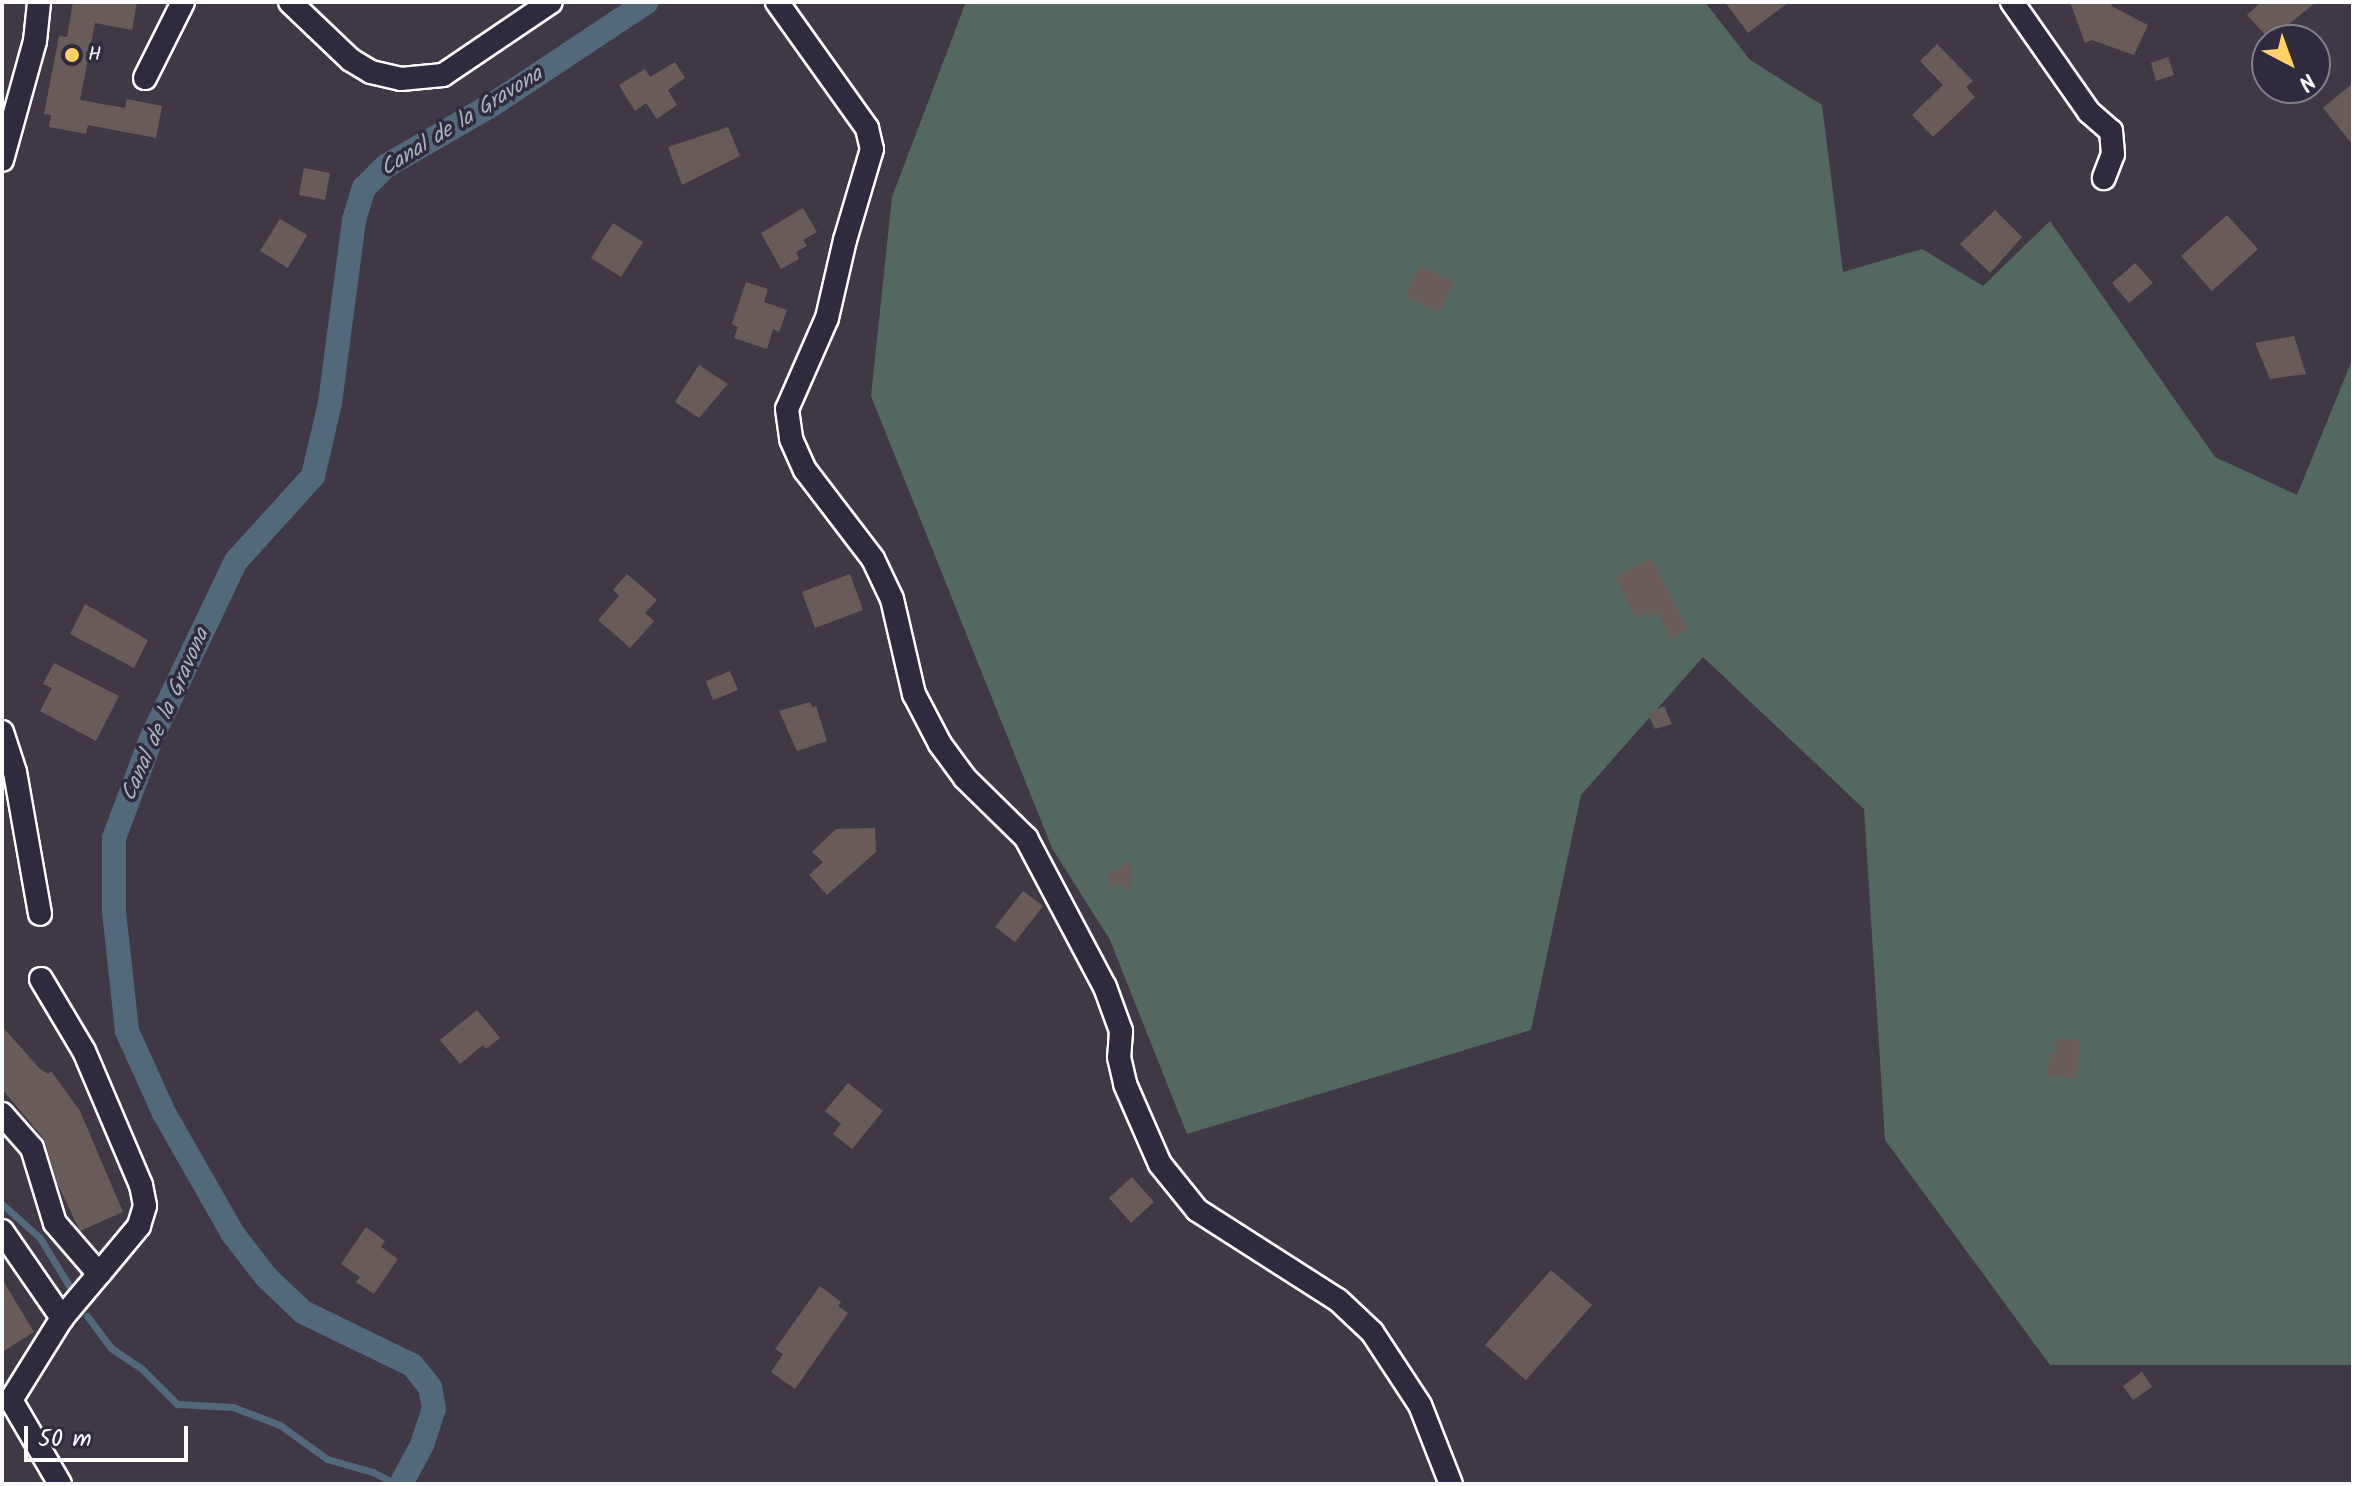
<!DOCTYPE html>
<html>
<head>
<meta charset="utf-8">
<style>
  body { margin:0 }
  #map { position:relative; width:2355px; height:1486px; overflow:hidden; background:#403945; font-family:Kalam,sans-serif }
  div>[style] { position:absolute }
  .green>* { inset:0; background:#546862 }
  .stream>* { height:7px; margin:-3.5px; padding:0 3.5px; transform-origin:3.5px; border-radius:3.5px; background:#52697c }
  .canal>* { height:24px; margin:-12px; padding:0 12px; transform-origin:12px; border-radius:12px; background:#52697c }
  .building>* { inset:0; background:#695c58 }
  .roads { filter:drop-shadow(2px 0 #fff) drop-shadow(-2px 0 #fff) drop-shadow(0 2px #fff) drop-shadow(0 -2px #fff) }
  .minor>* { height:22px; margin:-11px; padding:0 11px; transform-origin:11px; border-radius:11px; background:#2f2a3d }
  .dots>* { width:22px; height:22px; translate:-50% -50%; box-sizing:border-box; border:4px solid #2f2a3d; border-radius:50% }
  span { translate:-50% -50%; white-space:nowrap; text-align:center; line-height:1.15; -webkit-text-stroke:7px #2f2a3d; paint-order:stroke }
  .poi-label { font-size:20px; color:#fff }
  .left { translate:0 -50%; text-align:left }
  .water-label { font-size:22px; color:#a8b4be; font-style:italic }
  .frame { position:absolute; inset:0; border:4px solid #fff; pointer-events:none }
  .north { position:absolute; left:2251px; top:24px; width:80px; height:80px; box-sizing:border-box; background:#2f2a3d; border:2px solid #827f8b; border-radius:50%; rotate:139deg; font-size:22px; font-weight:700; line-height:32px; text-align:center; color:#fff }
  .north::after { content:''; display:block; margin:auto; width:28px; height:36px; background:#ffd166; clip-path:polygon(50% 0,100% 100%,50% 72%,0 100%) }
  .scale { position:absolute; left:24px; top:1426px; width:164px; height:36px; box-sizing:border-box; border:4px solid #fff; border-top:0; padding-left:10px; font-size:24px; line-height:28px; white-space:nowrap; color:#fff; -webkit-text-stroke:6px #2f2a3d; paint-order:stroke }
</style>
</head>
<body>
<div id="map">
  <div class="green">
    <i style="clip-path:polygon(966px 2px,1705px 2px,1750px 60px,1822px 105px,1843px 272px,1922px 249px,1983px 286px,2050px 221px,2215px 457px,2297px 495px,2353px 358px,2353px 1365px,2050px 1365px,1885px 1140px,1864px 809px,1703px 657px,1581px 795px,1531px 1030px,1187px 1134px,1110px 940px,1052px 848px,871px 396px,892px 197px)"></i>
  </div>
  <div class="stream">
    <i style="left:2px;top:1204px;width:51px;rotate:41.8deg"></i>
    <i style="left:40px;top:1238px;width:66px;rotate:58.7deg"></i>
    <i style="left:87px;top:1316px;width:40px;rotate:53deg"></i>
    <i style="left:111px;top:1348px;width:36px;rotate:34deg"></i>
    <i style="left:141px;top:1368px;width:51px;rotate:45deg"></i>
    <i style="left:177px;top:1404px;width:56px;rotate:3.1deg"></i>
    <i style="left:233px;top:1407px;width:50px;rotate:21deg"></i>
    <i style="left:280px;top:1425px;width:58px;rotate:35.9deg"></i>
    <i style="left:327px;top:1459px;width:48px;rotate:15.8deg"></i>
    <i style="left:373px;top:1472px;width:26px;rotate:28deg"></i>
  </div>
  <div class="canal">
    <i style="left:401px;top:1484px;width:44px;rotate:-61.7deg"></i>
    <i style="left:422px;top:1445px;width:38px;rotate:-72deg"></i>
    <i style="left:434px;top:1409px;width:22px;rotate:-100deg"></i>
    <i style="left:430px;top:1387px;width:28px;rotate:-129deg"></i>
    <i style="left:412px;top:1365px;width:121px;rotate:-154.1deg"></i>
    <i style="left:303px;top:1312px;width:50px;rotate:-136.6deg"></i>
    <i style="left:267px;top:1278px;width:56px;rotate:-127.7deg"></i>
    <i style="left:233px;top:1234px;width:139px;rotate:-119.7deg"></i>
    <i style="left:164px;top:1113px;width:90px;rotate:-114.3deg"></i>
    <i style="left:127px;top:1031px;width:121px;rotate:-96.2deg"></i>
    <i style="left:114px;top:911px;width:73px;rotate:-90deg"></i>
    <i style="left:114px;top:838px;width:106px;rotate:-69.5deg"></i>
    <i style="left:151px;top:739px;width:197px;rotate:-64.5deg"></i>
    <i style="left:236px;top:561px;width:115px;rotate:-47.8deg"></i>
    <i style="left:313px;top:476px;width:75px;rotate:-76.9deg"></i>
    <i style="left:330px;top:403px;width:185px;rotate:-82.5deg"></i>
    <i style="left:354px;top:220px;width:34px;rotate:-73deg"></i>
    <i style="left:364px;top:188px;width:31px;rotate:-45deg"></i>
    <i style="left:386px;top:166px;width:126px;rotate:-30deg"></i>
    <i style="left:495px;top:103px;width:182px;rotate:-33.6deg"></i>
  </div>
  <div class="building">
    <i style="clip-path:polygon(73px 2px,137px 2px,132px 30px,95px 23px,80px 100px,125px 108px,127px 99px,162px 106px,156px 138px,88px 125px,86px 134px,49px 127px,51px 115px,44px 114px,59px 36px,67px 37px)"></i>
    <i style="clip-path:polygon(1725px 2px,1789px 2px,1748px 33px)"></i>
    <i style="clip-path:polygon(2070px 2px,2113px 2px,2111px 6px,2148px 25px,2134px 55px,2092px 40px,2085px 43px)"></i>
    <i style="clip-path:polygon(2261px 2px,2316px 2px,2270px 40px,2247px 15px)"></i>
    <i style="clip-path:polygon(1937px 44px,1973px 81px,1966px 87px,1975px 97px,1933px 137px,1912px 115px,1943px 85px,1920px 61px)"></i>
    <i style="clip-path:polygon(2168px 57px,2174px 75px,2156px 81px,2151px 63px)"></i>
    <i style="clip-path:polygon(675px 62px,685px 78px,668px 90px,677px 105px,657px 119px,646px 103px,635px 111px,619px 85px,645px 69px,650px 77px)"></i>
    <i style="clip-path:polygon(2353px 83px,2353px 145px,2323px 108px)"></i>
    <i style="clip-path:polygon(728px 127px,740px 156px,682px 185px,668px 147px)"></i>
    <i style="clip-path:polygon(304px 168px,330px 173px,325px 200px,299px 195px)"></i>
    <i style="clip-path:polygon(803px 208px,817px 232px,803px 240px,807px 246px,796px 252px,799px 259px,781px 269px,761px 233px)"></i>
    <i style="clip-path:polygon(1995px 210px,2022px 237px,1990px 273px,1960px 244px)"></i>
    <i style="clip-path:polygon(2227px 215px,2258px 249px,2212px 291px,2181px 256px)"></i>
    <i style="clip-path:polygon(280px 219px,307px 235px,288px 268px,260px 251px)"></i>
    <i style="clip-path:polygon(613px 223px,643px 242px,621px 277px,591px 258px)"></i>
    <i style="clip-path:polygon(2135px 263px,2153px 283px,2129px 303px,2112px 283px)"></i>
    <i style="clip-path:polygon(1420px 265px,1454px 282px,1439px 313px,1405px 296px)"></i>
    <i style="clip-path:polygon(746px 282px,768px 289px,764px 302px,787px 310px,779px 332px,773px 329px,767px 349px,734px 338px,738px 327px,732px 324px)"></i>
    <i style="clip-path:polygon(2294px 336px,2306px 374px,2270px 379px,2255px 343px)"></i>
    <i style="clip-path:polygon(699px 365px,728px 384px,699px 418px,675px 402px)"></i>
    <i style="clip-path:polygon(1651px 558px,1688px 630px,1671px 639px,1658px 614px,1651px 618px,1648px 612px,1636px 618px,1615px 577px)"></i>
    <i style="clip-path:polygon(627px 574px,657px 600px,645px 613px,654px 621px,630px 648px,598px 620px,619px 596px,613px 590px)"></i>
    <i style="clip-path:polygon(850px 574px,863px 610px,815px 628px,802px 592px)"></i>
    <i style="clip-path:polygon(85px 604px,148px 640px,134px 668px,70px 634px)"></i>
    <i style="clip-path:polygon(54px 663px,119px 696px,96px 741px,40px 711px,52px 688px,43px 684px)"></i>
    <i style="clip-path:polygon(730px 671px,738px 690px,713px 700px,706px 681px)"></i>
    <i style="clip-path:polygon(810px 702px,812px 707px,816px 706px,827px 741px,797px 751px,779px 711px)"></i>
    <i style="clip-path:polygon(1664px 706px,1672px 724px,1655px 729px,1648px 713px)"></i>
    <i style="clip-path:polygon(875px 828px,876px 852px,827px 895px,809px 875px,823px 862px,812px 852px,836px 829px)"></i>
    <i style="clip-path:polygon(1132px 860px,1130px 892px,1120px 885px,1113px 888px,1106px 874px)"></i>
    <i style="clip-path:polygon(1023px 891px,1043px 906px,1015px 942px,995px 927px)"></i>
    <i style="clip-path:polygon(477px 1010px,500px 1038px,486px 1049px,483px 1045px,460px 1064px,440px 1040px)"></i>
    <i style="clip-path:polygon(2px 1026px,40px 1069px,48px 1074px,51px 1071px,80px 1111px,123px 1212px,80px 1231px,57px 1183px,44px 1139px,2px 1089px)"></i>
    <i style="clip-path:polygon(2056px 1038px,2080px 1040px,2077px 1078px,2048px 1076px,2049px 1054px,2055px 1054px)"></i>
    <i style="clip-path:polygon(848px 1083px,883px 1111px,852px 1149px,833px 1134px,841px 1124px,825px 1111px)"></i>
    <i style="clip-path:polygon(1132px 1177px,1154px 1202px,1131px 1223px,1109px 1198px)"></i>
    <i style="clip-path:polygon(366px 1227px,385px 1241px,381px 1247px,398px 1259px,374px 1294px,356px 1282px,360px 1277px,341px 1264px)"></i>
    <i style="clip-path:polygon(1551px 1270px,1592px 1305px,1526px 1380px,1485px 1345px)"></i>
    <i style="clip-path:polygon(2px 1279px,34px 1332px,2px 1352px)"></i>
    <i style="clip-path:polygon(820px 1286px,841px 1302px,838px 1306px,848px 1313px,795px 1389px,771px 1372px,783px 1354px,775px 1349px)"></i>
    <i style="clip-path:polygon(2142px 1372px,2152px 1387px,2133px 1400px,2123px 1386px)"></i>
  </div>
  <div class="roads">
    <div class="minor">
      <i style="left:290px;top:2px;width:84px;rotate:43.6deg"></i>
      <i style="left:351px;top:60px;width:23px;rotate:31deg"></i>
      <i style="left:371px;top:72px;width:31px;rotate:13deg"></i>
      <i style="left:401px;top:79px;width:42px;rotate:-5.4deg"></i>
      <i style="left:443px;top:75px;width:130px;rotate:-34.1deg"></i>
      <i style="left:777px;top:2px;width:155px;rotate:54.5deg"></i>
      <i style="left:867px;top:128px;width:22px;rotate:77deg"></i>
      <i style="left:872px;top:149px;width:95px;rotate:106.5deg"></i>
      <i style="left:845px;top:240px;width:80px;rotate:103deg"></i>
      <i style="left:827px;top:318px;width:99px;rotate:113.7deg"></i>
      <i style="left:787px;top:409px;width:30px;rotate:82deg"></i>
      <i style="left:791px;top:439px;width:34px;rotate:66deg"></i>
      <i style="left:805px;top:470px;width:112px;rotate:52.6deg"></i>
      <i style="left:873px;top:559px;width:44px;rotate:64.6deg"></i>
      <i style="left:892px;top:599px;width:98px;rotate:77deg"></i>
      <i style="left:914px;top:694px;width:56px;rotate:62.5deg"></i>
      <i style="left:940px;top:744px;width:42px;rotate:53.7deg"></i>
      <i style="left:965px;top:778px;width:86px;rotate:44.5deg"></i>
      <i style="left:1026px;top:838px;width:169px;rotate:62.1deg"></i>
      <i style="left:1105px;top:987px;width:47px;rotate:70deg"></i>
      <i style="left:1121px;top:1031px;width:26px;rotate:94deg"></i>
      <i style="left:1119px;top:1057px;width:28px;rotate:77deg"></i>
      <i style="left:1125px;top:1084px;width:87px;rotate:66.4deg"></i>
      <i style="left:1160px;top:1164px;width:59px;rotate:51.2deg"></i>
      <i style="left:1197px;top:1210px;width:167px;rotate:32.6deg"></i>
      <i style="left:1338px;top:1300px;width:47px;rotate:43.3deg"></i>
      <i style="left:1372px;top:1332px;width:87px;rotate:56.7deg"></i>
      <i style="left:1420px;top:1405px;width:85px;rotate:68.6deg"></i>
      <i style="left:2012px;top:2px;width:134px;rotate:55deg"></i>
      <i style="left:2089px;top:112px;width:29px;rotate:41deg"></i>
      <i style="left:2111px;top:131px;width:23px;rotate:85deg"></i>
      <i style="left:2113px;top:154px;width:26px;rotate:111deg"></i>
      <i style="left:145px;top:78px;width:85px;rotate:-63.4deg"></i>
      <i style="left:2px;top:160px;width:123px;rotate:-74.5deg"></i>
      <i style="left:35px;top:41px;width:39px;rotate:-84deg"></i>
      <i style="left:2px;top:732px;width:42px;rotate:72deg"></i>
      <i style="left:15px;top:772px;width:144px;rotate:80deg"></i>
      <i style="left:41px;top:979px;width:84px;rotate:59.2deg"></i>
      <i style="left:84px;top:1051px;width:146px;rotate:67deg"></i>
      <i style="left:141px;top:1185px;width:21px;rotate:79deg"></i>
      <i style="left:145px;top:1206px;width:21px;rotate:107deg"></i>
      <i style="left:139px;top:1226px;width:62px;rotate:129.8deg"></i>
      <i style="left:2px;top:1114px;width:45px;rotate:48.6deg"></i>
      <i style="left:32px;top:1148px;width:78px;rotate:73deg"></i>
      <i style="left:55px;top:1223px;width:67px;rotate:49.2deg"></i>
      <i style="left:99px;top:1274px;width:57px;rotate:130.1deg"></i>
      <i style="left:2px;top:1231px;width:106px;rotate:55.4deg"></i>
      <i style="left:62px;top:1318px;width:97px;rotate:121.9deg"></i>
      <i style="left:11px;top:1400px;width:97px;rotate:59.7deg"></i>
    </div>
  </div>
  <div class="dots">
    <i style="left:72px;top:55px;background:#ffd166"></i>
  </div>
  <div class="poi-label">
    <span class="left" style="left:88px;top:55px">H</span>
  </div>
  <div class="water-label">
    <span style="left:462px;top:122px;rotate:-32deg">Canal de la Gravona</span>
    <span style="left:166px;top:715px;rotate:-66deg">Canal de la Gravona</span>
  </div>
  <div class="frame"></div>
  <div class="north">N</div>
  <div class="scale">50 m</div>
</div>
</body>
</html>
